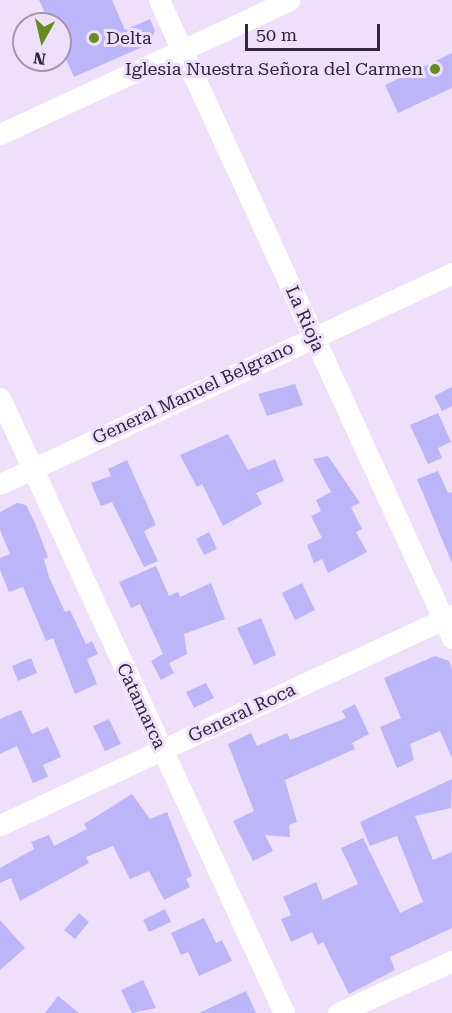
<!DOCTYPE html>
<html>
<head>
<meta charset="utf-8">
<style>
  body { margin:0 }
  #map { position:relative; width:452px; height:1013px; overflow:hidden; background:#eee0fa; font-family:"Roboto Serif",serif }
  div>[style] { position:absolute }
  .building>* { inset:0; background:#bcb5f9 }
  .minor>* { height:21px; margin:-10.5px; padding:0 10.5px; transform-origin:10.5px; border-radius:10.5px; background:#fff }
  .dots>* { width:16px; height:16px; translate:-50% -50%; box-sizing:border-box; border:3px solid #eee0fa; border-radius:50% }
  span { translate:-50% -50%; white-space:nowrap; text-align:center; line-height:1.15; -webkit-text-stroke:6px #eee0fa; paint-order:stroke }
  .poi-label { font-size:18px; color:#32253e }
  .left { translate:0 -50%; text-align:left }
  .right { translate:-100% -50%; text-align:right }
  .street-label { font-size:18px; color:#32253e }
  .north { position:absolute; left:12px; top:12px; width:60px; height:60px; box-sizing:border-box; background:#eee0fa; border:2px solid #a395af; border-radius:50%; rotate:188deg; font-size:16px; font-weight:700; line-height:24px; text-align:center; color:#32253e }
  .north::after { content:''; display:block; margin:auto; width:21px; height:27px; background:#648d1c; clip-path:polygon(50% 0,100% 100%,50% 72%,0 100%) }
  .scale { position:absolute; left:245px; top:24px; width:135px; height:27px; box-sizing:border-box; border:3px solid #32253e; border-top:0; padding-left:8px; font-size:18px; line-height:21px; white-space:nowrap; color:#32253e; -webkit-text-stroke:4px #eee0fa; paint-order:stroke }
</style>
</head>
<body>
<div id="map">
  <div class="building">
    <i style="clip-path:polygon(39px 0,112px 0,125px 30px,150px 19px,155px 31px,149px 44px,74px 77px,60px 46px,60px 24px,50px 24px)"></i>
    <i style="clip-path:polygon(452px 53px,452px 88px,398px 113px,385px 85px)"></i>
    <i style="clip-path:polygon(295px 384px,303px 405px,267px 416px,258px 394px)"></i>
    <i style="clip-path:polygon(452px 387px,452px 406px,442px 411px,434px 396px)"></i>
    <i style="clip-path:polygon(438px 413px,451px 442px,438px 448px,442px 458px,428px 464px,410px 425px)"></i>
    <i style="clip-path:polygon(228px 434px,248px 470px,275px 459px,284px 481px,256px 493px,262px 504px,223px 526px,202px 484px,197px 487px,180px 455px)"></i>
    <i style="clip-path:polygon(328px 456px,360px 503px,351px 507px,362px 529px,356px 532px,367px 552px,328px 573px,322px 559px,314px 563px,307px 545px,322px 538px,311px 516px,321px 511px,316px 500px,331px 492px,313px 459px)"></i>
    <i style="clip-path:polygon(127px 460px,156px 525px,144px 531px,158px 561px,144px 567px,112px 502px,101px 506px,91px 483px,111px 476px,108px 469px)"></i>
    <i style="clip-path:polygon(438px 471px,448px 493px,452px 492px,452px 563px,417px 479px)"></i>
    <i style="clip-path:polygon(17px 503px,26px 505px,35px 523px,48px 557px,44px 559px,49px 577px,65px 612px,70px 610px,86px 644px,92px 641px,98px 654px,87px 659px,97px 684px,75px 694px,53px 638px,46px 641px,23px 587px,9px 592px,0 570px,0 558px,10px 554px,0 530px,0 512px)"></i>
    <i style="clip-path:polygon(209px 532px,217px 549px,204px 555px,196px 539px)"></i>
    <i style="clip-path:polygon(156px 566px,169px 596px,178px 592px,180px 597px,211px 583px,225px 619px,184px 634px,187px 654px,169px 663px,174px 673px,161px 680px,151px 661px,163px 654px,140px 604px,131px 608px,119px 582px)"></i>
    <i style="clip-path:polygon(302px 583px,315px 610px,295px 620px,282px 593px)"></i>
    <i style="clip-path:polygon(261px 618px,276px 655px,254px 665px,237px 628px)"></i>
    <i style="clip-path:polygon(435px 656px,449px 661px,452px 669px,452px 758px,440px 731px,410px 744px,414px 760px,397px 768px,380px 727px,401px 718px,384px 678px)"></i>
    <i style="clip-path:polygon(31px 658px,37px 673px,18px 681px,12px 666px)"></i>
    <i style="clip-path:polygon(206px 683px,214px 698px,194px 708px,186px 692px)"></i>
    <i style="clip-path:polygon(355px 704px,369px 734px,352px 743px,355px 749px,285px 780px,297px 822px,289px 825px,290px 837px,265px 835px,273px 851px,253px 861px,233px 821px,254px 811px,228px 744px,251px 733px,257px 746px,287px 733px,290px 740px,346px 718px,342px 711px)"></i>
    <i style="clip-path:polygon(21px 710px,32px 734px,48px 727px,61px 757px,43px 765px,48px 777px,33px 783px,17px 746px,0 754px,0 719px)"></i>
    <i style="clip-path:polygon(109px 719px,121px 744px,105px 751px,93px 726px)"></i>
    <i style="clip-path:polygon(452px 779px,451px 808px,415px 816px,433px 860px,452px 852px,452px 928px,390px 957px,395px 970px,349px 994px,323px 942px,318px 945px,312px 932px,291px 942px,281px 919px,291px 915px,283px 897px,316px 882px,323px 900px,358px 884px,341px 848px,363px 838px,400px 913px,423px 902px,397px 836px,370px 846px,360px 822px)"></i>
    <i style="clip-path:polygon(132px 794px,150px 819px,167px 812px,192px 876px,186px 879px,190px 887px,164px 900px,149px 871px,130px 879px,113px 846px,86px 857px,89px 863px,20px 901px,11px 878px,0 883px,0 868px,34px 849px,31px 842px,49px 835px,54px 846px,87px 829px,84px 824px)"></i>
    <i style="clip-path:polygon(165px 909px,171px 922px,149px 932px,143px 920px)"></i>
    <i style="clip-path:polygon(79px 913px,89px 922px,75px 939px,64px 930px)"></i>
    <i style="clip-path:polygon(204px 918px,216px 943px,222px 940px,232px 961px,199px 976px,188px 952px,181px 955px,171px 933px)"></i>
    <i style="clip-path:polygon(0 920px,25px 948px,0 970px)"></i>
    <i style="clip-path:polygon(143px 980px,156px 1008px,132px 1013px,121px 990px)"></i>
    <i style="clip-path:polygon(246px 991px,256px 1013px,199px 1013px)"></i>
    <i style="clip-path:polygon(58px 996px,79px 1013px,45px 1013px)"></i>
  </div>
  <div class="minor">
    <i style="left:159px;top:0;width:702px;rotate:65.33deg"></i>
    <i style="left:0;top:134px;width:319px;rotate:-24.8deg"></i>
    <i style="left:0;top:398px;width:677px;rotate:65.21deg"></i>
    <i style="left:0;top:484px;width:499px;rotate:-25deg"></i>
    <i style="left:0;top:825px;width:498px;rotate:-24.9deg"></i>
    <i style="left:338px;top:1013px;width:125px;rotate:-24.5deg"></i>
  </div>
  <div class="dots">
    <i style="left:94px;top:38px;background:#648d1c"></i>
    <i style="left:435px;top:69px;background:#648d1c"></i>
  </div>
  <div class="poi-label">
    <span class="left" style="left:106px;top:38px">Delta</span>
    <span class="right" style="left:423px;top:69px">Iglesia Nuestra Señora del Carmen</span>
  </div>
  <div class="street-label">
    <span style="left:305px;top:319px;rotate:66deg">La Rioja</span>
    <span style="left:193px;top:393px;rotate:-25deg">General Manuel Belgrano</span>
    <span style="left:141px;top:706px;rotate:65deg">Catamarca</span>
    <span style="left:242px;top:713px;rotate:-25deg">General Roca</span>
  </div>
  <div class="north">N</div>
  <div class="scale">50 m</div>
</div>
</body>
</html>
